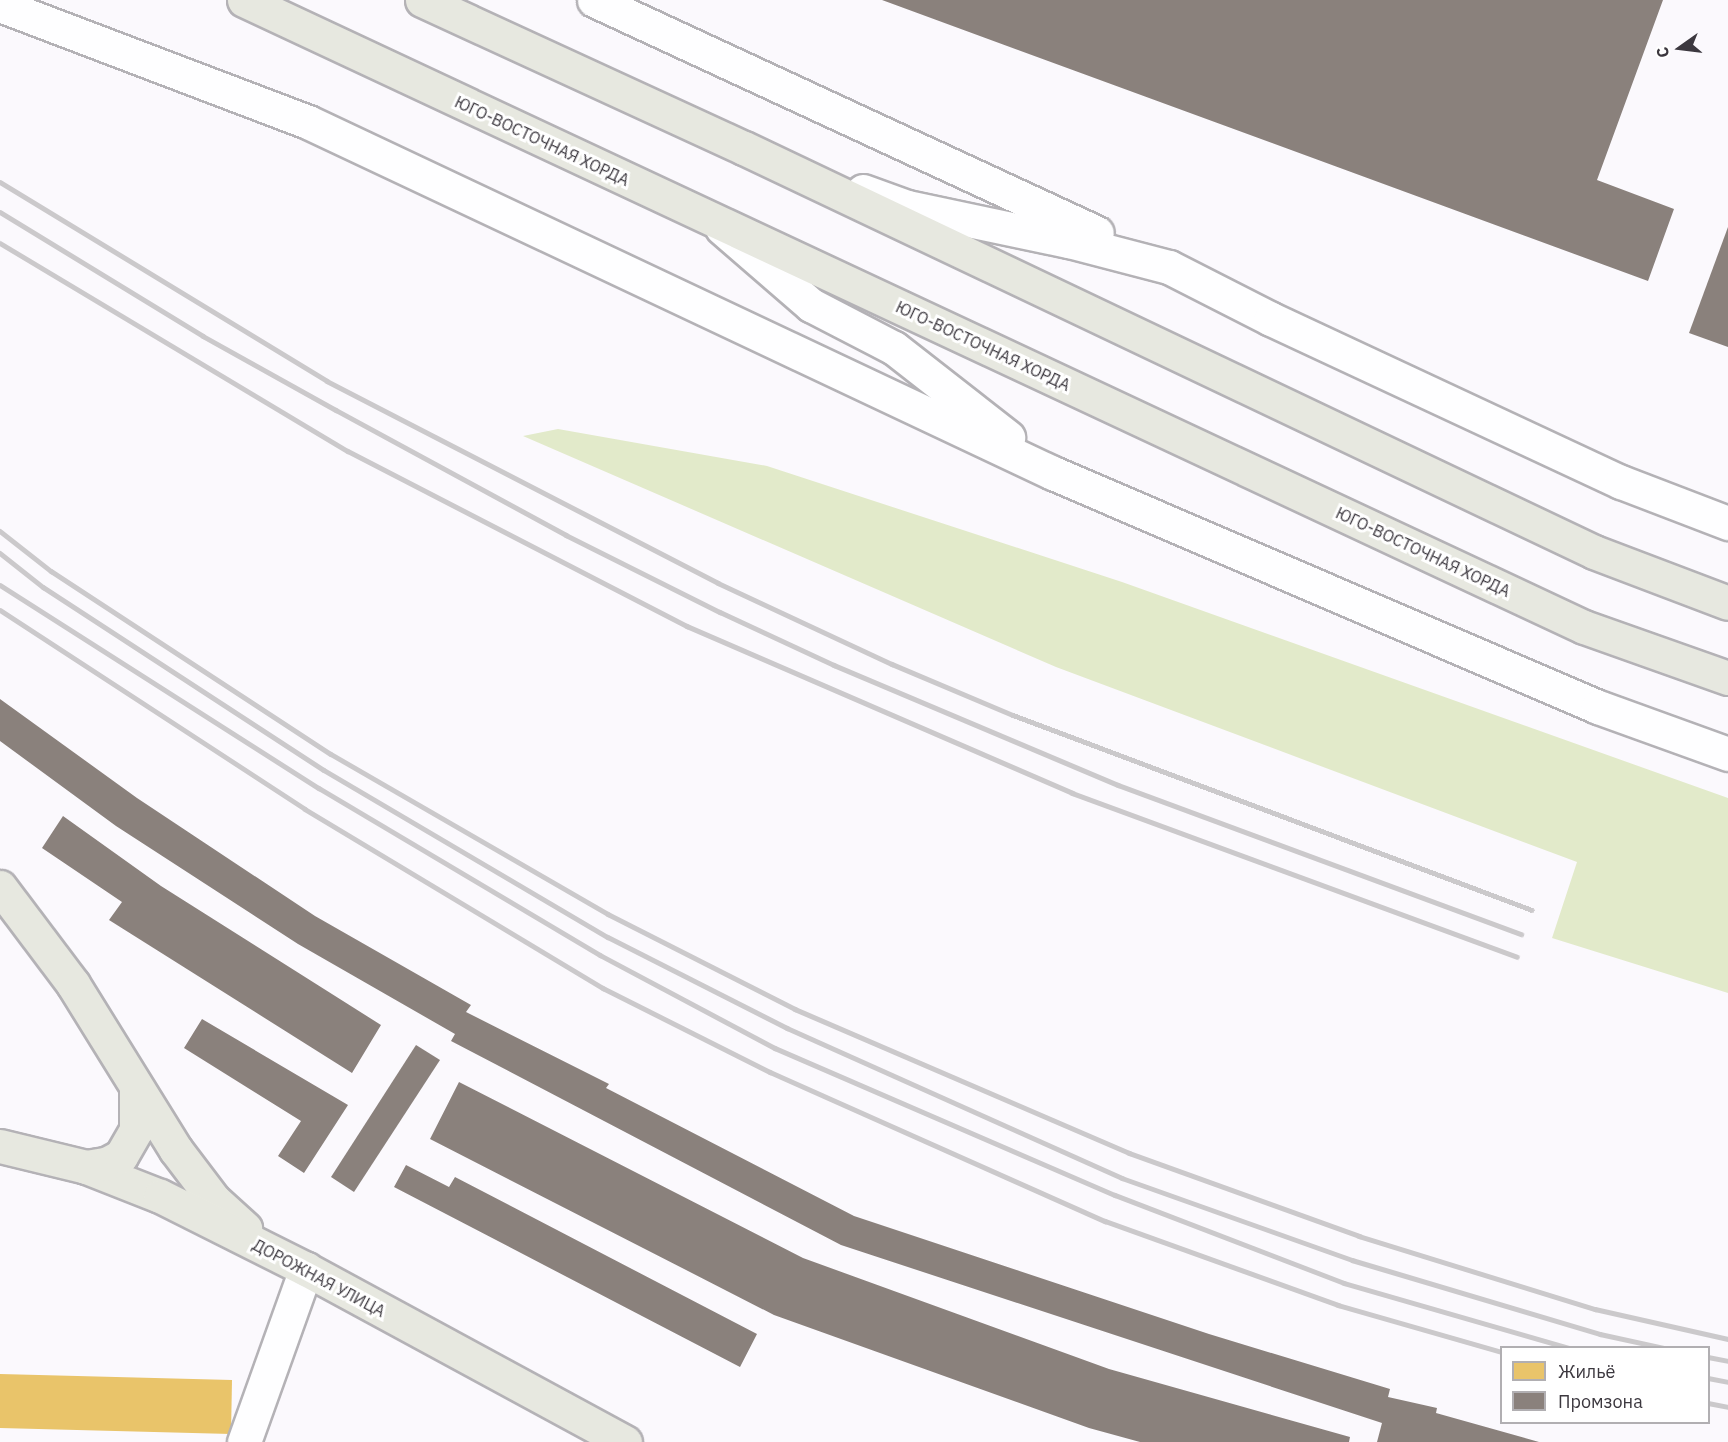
<!DOCTYPE html>
<html>
<head>
<meta charset="utf-8">
<style>
  body { margin:0 }
  #map { position:relative; width:1728px; height:1442px; overflow:hidden; background:#fbf9fd; font-family:"IBM Plex Sans",sans-serif }
  div>[style] { position:absolute }
  .green>* { inset:0; background:#e2eaca }
  .homes>* { inset:0; background:#e9c46a }
  .industry>* { inset:0; background:#8a817c }
  .roads { filter:drop-shadow(2px 0 #b4b2b6) drop-shadow(-2px 0 #b4b2b6) drop-shadow(0 2px #b4b2b6) drop-shadow(0 -2px #b4b2b6) }
  .minor>* { height:33px; margin:-16.5px; padding:0 16.5px; transform-origin:16.5px; border-radius:16.5px; background:#fefeff }
  .major>* { height:33px; margin:-16.5px; padding:0 16.5px; transform-origin:16.5px; border-radius:16.5px; background:#e7e8e0 }
  .rail>* { height:4.5px; margin:-2.25px; padding:0 2.25px; transform-origin:2.25px; border-radius:2.25px; background:#cbc9cb }
  span { translate:-50% -50%; white-space:nowrap; text-align:center; line-height:1.15; -webkit-text-stroke:6px #fff; paint-order:stroke }
  .street-label { font-size:16px; color:#3c383f }
  .legend { position:absolute; left:1500px; top:1346px; width:210px; height:78px; box-sizing:border-box; background:#fff; border:2px solid #b1afb2; margin:0; padding:8px 10px; list-style:none; font-size:18px; color:#3c383f }
  .legend li { display:flex; align-items:center; gap:12px; height:30px }
  .legend b { width:30px; border:2px solid #b1afb2 }
  .north { position:absolute; left:1650px; top:18px; width:60px; height:60px; -webkit-text-stroke:4px #fff; paint-order:stroke; rotate:256deg; font-size:16px; font-weight:700; line-height:24px; text-align:center; color:#3c383f }
  .north::after { content:''; display:block; margin:auto; width:21px; height:27px; background:#3c383f; clip-path:polygon(50% 0,100% 100%,50% 72%,0 100%) }
</style>
</head>
<body>
<div id="map">
  <div class="green">
    <i style="clip-path:polygon(558px 429px,767px 466px,1122px 582px,1728px 798px,1728px 993px,1552px 938px,1577px 862px,1056px 667px,523px 436px)"></i>
  </div>
  <div class="homes">
    <i style="clip-path:polygon(0 1374px,232px 1380px,231px 1434px,0 1428px)"></i>
  </div>
  <div class="industry">
    <i style="clip-path:polygon(882px 0,1663px 0,1597px 180px,1674px 209px,1648px 281px)"></i>
    <i style="clip-path:polygon(1728px 227px,1728px 347px,1689px 333px)"></i>
    <i style="clip-path:polygon(0 699px,137px 798px,315px 916px,471px 1005px,466px 1012px,609px 1084px,606px 1088px,854px 1216px,1209px 1334px,1390px 1389px,1388px 1397px,1437px 1408px,1436px 1413px,1539px 1442px,1377px 1442px,1382px 1423px,841px 1245px,451px 1041px,455px 1034px,298px 944px,116px 826px,0 741px)"></i>
    <i style="clip-path:polygon(63px 816px,161px 886px,381px 1025px,352px 1073px,109px 920px,122px 902px,42px 848px)"></i>
    <i style="clip-path:polygon(202px 1019px,348px 1105px,304px 1173px,278px 1156px,301px 1121px,184px 1048px)"></i>
    <i style="clip-path:polygon(416px 1045px,440px 1060px,354px 1192px,331px 1177px)"></i>
    <i style="clip-path:polygon(459px 1082px,803px 1258px,1109px 1369px,1350px 1437px,1349px 1442px,1140px 1442px,1089px 1428px,774px 1315px,430px 1139px)"></i>
    <i style="clip-path:polygon(406px 1165px,449px 1187px,455px 1177px,757px 1334px,740px 1367px,394px 1187px)"></i>
  </div>
  <div class="roads">
    <div class="minor">
      <i style="left:594px;top:0;width:554px;rotate:24.85deg"></i>
      <i style="left:0;top:5px;width:329px;rotate:20.8deg"></i>
      <i style="left:308px;top:122px;width:824px;rotate:25.23deg"></i>
      <i style="left:1053px;top:473px;width:593px;rotate:23.24deg"></i>
      <i style="left:1598px;top:707px;width:138px;rotate:19.9deg"></i>
      <i style="left:863px;top:191px;width:47px;rotate:20deg"></i>
      <i style="left:907px;top:207px;width:166px;rotate:11.9deg"></i>
      <i style="left:1069px;top:241px;width:103px;rotate:14.6deg"></i>
      <i style="left:1169px;top:267px;width:114px;rotate:27deg"></i>
      <i style="left:1271px;top:319px;width:386px;rotate:25deg"></i>
      <i style="left:1621px;top:482px;width:115px;rotate:21deg"></i>
      <i style="left:722px;top:228px;width:118px;rotate:40.9deg"></i>
      <i style="left:811px;top:305px;width:93px;rotate:27.4deg"></i>
      <i style="left:894px;top:348px;width:145px;rotate:38deg"></i>
      <i style="left:244px;top:1442px;width:184px;rotate:-70.3deg"></i>
    </div>
    <div class="major">
      <i style="left:244px;top:0;width:1479px;rotate:25.08deg"></i>
      <i style="left:1584px;top:627px;width:153px;rotate:19.5deg"></i>
      <i style="left:422px;top:0;width:354px;rotate:24.7deg"></i>
      <i style="left:744px;top:148px;width:941px;rotate:25.42deg"></i>
      <i style="left:1594px;top:552px;width:143px;rotate:20.8deg"></i>
      <i style="left:0;top:887px;width:121px;rotate:53deg"></i>
      <i style="left:73px;top:984px;width:195px;rotate:58.2deg"></i>
      <i style="left:176px;top:1150px;width:63px;rotate:52.8deg"></i>
      <i style="left:214px;top:1200px;width:42px;rotate:42.1deg"></i>
      <i style="left:0;top:1146px;width:89px;rotate:13.7deg"></i>
      <i style="left:86px;top:1167px;width:79px;rotate:21.4deg"></i>
      <i style="left:160px;top:1196px;width:163px;rotate:26.6deg"></i>
      <i style="left:306px;top:1269px;width:363px;rotate:28.5deg"></i>
      <i style="left:86px;top:1167px;width:20px;rotate:-9deg"></i>
      <i style="left:106px;top:1164px;width:17px;rotate:-28deg"></i>
      <i style="left:121px;top:1156px;width:30px;rotate:-60deg"></i>
      <i style="left:136px;top:1130px;width:43px;rotate:-90deg"></i>
    </div>
  </div>
  <div class="rail">
    <i style="left:0;top:182px;width:383px;rotate:31.3deg"></i>
    <i style="left:327px;top:381px;width:440px;rotate:27.3deg"></i>
    <i style="left:718px;top:583px;width:192px;rotate:25deg"></i>
    <i style="left:892px;top:664px;width:131px;rotate:22.9deg"></i>
    <i style="left:1013px;top:715px;width:554px;rotate:20.59deg"></i>
    <i style="left:0;top:212px;width:238px;rotate:31.4deg"></i>
    <i style="left:203px;top:336px;width:152px;rotate:29.1deg"></i>
    <i style="left:336px;top:410px;width:262px;rotate:28.5deg"></i>
    <i style="left:566px;top:535px;width:172px;rotate:26.6deg"></i>
    <i style="left:720px;top:612px;width:126px;rotate:24.9deg"></i>
    <i style="left:834px;top:665px;width:308px;rotate:22.9deg"></i>
    <i style="left:1118px;top:785px;width:430px;rotate:20.3deg"></i>
    <i style="left:0;top:243px;width:405px;rotate:30.9deg"></i>
    <i style="left:348px;top:451px;width:382px;rotate:27.3deg"></i>
    <i style="left:687px;top:626px;width:420px;rotate:23.4deg"></i>
    <i style="left:1072px;top:793px;width:474px;rotate:20.2deg"></i>
    <i style="left:0;top:531px;width:65px;rotate:38.1deg"></i>
    <i style="left:51px;top:571px;width:334px;rotate:33.2deg"></i>
    <i style="left:331px;top:754px;width:320px;rotate:30deg"></i>
    <i style="left:608px;top:914px;width:210px;rotate:26.9deg"></i>
    <i style="left:795px;top:1009px;width:364px;rotate:23.3deg"></i>
    <i style="left:1129px;top:1153px;width:245px;rotate:19.8deg"></i>
    <i style="left:1359px;top:1236px;width:247px;rotate:17.2deg"></i>
    <i style="left:1595px;top:1309px;width:136px;rotate:12.7deg"></i>
    <i style="left:0;top:553px;width:55px;rotate:38.3deg"></i>
    <i style="left:43px;top:587px;width:335px;rotate:33.1deg"></i>
    <i style="left:324px;top:770px;width:329px;rotate:30.5deg"></i>
    <i style="left:608px;top:937px;width:201px;rotate:26.9deg"></i>
    <i style="left:787px;top:1028px;width:367px;rotate:24.1deg"></i>
    <i style="left:1122px;top:1178px;width:244px;rotate:19.6deg"></i>
    <i style="left:1352px;top:1260px;width:259px;rotate:16.6deg"></i>
    <i style="left:1600px;top:1334px;width:66px;rotate:12.3deg"></i>
    <i style="left:0;top:585px;width:378px;rotate:32.5deg"></i>
    <i style="left:319px;top:788px;width:327px;rotate:30.7deg"></i>
    <i style="left:600px;top:955px;width:198px;rotate:28deg"></i>
    <i style="left:775px;top:1048px;width:370px;rotate:23.4deg"></i>
    <i style="left:1115px;top:1195px;width:245px;rotate:21deg"></i>
    <i style="left:1344px;top:1283px;width:234px;rotate:16.1deg"></i>
    <i style="left:0;top:610px;width:364px;rotate:33.1deg"></i>
    <i style="left:305px;top:809px;width:348px;rotate:31deg"></i>
    <i style="left:603px;top:988px;width:187px;rotate:26.7deg"></i>
    <i style="left:770px;top:1072px;width:367px;rotate:24deg"></i>
    <i style="left:1105px;top:1221px;width:248px;rotate:19.8deg"></i>
    <i style="left:1338px;top:1305px;width:171px;rotate:16deg"></i>
    <i style="left:1708px;top:1357px;width:20px;rotate:11deg"></i>
    <i style="left:1708px;top:1378px;width:20px;rotate:11deg"></i>
    <i style="left:1708px;top:1403px;width:20px;rotate:11deg"></i>
  </div>
  <div class="street-label">
    <span style="left:542px;top:141px;rotate:25deg">ЮГО-ВОСТОЧНАЯ ХОРДА</span>
    <span style="left:983px;top:346px;rotate:25deg">ЮГО-ВОСТОЧНАЯ ХОРДА</span>
    <span style="left:1423px;top:552px;rotate:25deg">ЮГО-ВОСТОЧНАЯ ХОРДА</span>
    <span style="left:319px;top:1278px;rotate:28deg">ДОРОЖНАЯ УЛИЦА</span>
  </div>
  <ul class="legend">
  <li><b style="height:16px;background:#e9c46a"></b>Жильё</li>
  <li><b style="height:16px;background:#8a817c"></b>Промзона</li>
  </ul>
  <div class="north">С</div>
</div>
</body>
</html>
